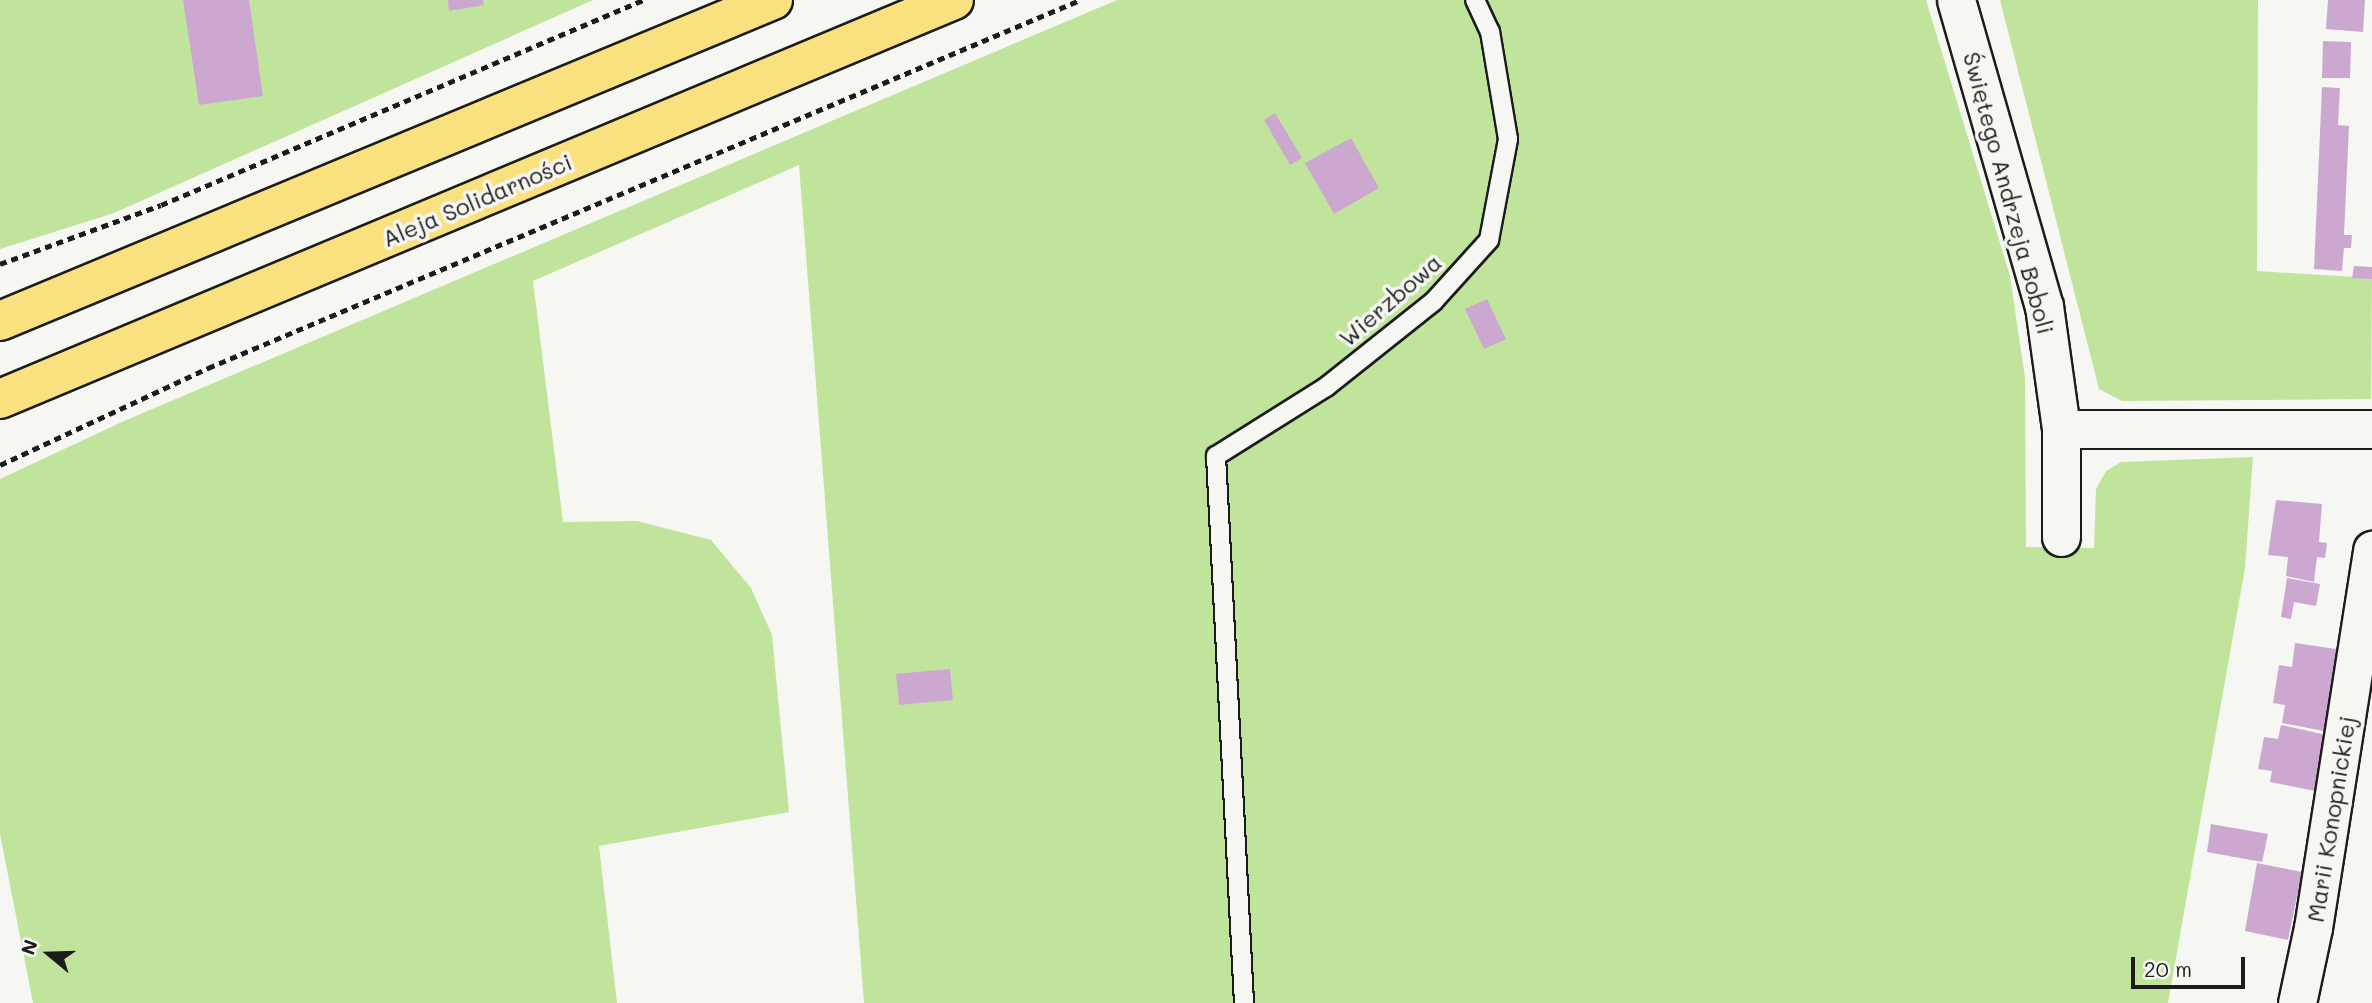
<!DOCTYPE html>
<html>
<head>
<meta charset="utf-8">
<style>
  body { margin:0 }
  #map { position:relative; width:2372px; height:1003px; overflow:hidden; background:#f6f6f2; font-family:Mali,sans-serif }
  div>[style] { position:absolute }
  .green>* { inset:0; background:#c1e49d }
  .building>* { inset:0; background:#cca8d1 }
  .path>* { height:4.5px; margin-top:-2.25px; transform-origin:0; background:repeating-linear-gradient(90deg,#1c1c1c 0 7px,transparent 0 12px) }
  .roads { filter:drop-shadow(2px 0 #1c1c1c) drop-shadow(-2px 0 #1c1c1c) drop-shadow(0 2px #1c1c1c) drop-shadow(0 -2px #1c1c1c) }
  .service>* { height:18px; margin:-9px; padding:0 9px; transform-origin:9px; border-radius:9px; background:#f6f6f2 }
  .minor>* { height:37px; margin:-18.5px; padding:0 18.5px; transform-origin:18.5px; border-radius:18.5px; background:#f6f6f2 }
  .trunk>* { height:38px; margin:-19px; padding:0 19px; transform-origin:19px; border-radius:19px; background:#fae180 }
  span { translate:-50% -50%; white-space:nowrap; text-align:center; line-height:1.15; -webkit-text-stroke:7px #f6f6f2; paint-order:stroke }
  .street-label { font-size:23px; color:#1c1c1c }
  .north { position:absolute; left:14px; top:919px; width:70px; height:70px; -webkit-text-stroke:5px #f6f6f2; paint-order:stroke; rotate:289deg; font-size:19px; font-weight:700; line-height:28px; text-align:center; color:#1c1c1c }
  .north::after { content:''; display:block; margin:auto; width:24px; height:32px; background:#1c1c1c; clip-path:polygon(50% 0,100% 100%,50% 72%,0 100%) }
  .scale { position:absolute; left:2131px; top:957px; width:114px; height:32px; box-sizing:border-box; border:4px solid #1c1c1c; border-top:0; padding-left:9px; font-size:21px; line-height:24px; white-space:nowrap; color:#1c1c1c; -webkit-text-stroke:5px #f6f6f2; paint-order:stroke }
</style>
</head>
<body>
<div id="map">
  <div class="green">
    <i style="clip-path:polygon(0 0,593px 0,114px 213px,0 249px)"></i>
    <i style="clip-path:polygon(1117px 0,1926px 0,2010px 276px,2025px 378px,2026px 547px,2094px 548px,2096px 489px,2106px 471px,2121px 462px,2253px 457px,2245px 568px,2168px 1003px,864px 1003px,799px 165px,533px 281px,563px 522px,637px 521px,711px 540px,751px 588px,772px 635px,789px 812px,599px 846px,617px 1003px,33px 1003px,0 834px,0 479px,124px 421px)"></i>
    <i style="clip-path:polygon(2000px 0,2258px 0,2257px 271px,2372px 278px,2371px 399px,2122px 401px,2099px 389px)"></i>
  </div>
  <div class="building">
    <i style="clip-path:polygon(183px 0,249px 0,263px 96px,199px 105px)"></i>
    <i style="clip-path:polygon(448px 0,483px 0,484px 5px,449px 11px)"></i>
    <i style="clip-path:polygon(2328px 0,2365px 0,2363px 32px,2326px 29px)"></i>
    <i style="clip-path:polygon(2323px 41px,2351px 42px,2350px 78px,2322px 78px)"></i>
    <i style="clip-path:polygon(2322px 87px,2340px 88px,2338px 125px,2349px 126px,2344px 235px,2352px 235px,2351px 248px,2344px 248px,2342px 271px,2314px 269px)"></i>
    <i style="clip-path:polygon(1275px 113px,1302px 158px,1290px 165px,1264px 120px)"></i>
    <i style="clip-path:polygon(1351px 138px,1379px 188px,1334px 214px,1305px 163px)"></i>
    <i style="clip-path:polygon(2354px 266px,2372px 267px,2372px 279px,2352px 278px)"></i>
    <i style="clip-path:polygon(1487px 299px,1506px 339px,1484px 349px,1465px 309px)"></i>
    <i style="clip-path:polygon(2276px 500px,2322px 504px,2319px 542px,2327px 543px,2325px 558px,2317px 557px,2314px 582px,2286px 576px,2288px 557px,2268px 555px)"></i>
    <i style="clip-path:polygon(2287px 578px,2320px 584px,2316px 606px,2294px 602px,2291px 619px,2281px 617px)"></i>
    <i style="clip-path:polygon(2295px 643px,2343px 650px,2329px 732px,2282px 723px,2285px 705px,2273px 703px,2279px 665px,2292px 667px)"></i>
    <i style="clip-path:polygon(950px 669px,953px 700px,899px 705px,896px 674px)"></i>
    <i style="clip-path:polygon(2281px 725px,2326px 735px,2316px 791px,2270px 782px,2272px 771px,2258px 769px,2264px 737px,2278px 739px)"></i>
    <i style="clip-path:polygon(2211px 824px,2268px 834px,2262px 862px,2207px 852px)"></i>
    <i style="clip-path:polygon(2257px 863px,2302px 872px,2288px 940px,2245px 931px)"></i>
  </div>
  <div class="path">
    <i style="left:0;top:264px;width:171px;rotate:-20.1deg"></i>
    <i style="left:161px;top:205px;width:524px;rotate:-23.04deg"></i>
    <i style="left:0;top:465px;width:230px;rotate:-25deg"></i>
    <i style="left:208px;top:368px;width:946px;rotate:-22.88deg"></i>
  </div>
  <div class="roads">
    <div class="service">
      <i style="left:1244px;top:1003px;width:548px;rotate:-92.93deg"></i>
      <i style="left:1216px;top:456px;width:130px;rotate:-32.1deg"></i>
      <i style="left:1326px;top:387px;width:137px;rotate:-38.5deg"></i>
      <i style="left:1433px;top:302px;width:84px;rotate:-47.9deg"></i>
      <i style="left:1489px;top:240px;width:103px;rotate:-79.3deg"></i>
      <i style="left:1508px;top:139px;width:109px;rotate:-99.5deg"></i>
      <i style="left:1490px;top:32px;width:35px;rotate:-115deg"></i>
    </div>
    <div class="minor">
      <i style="left:1956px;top:0;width:318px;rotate:74deg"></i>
      <i style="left:2044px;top:306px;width:124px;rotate:82.1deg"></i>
      <i style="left:2061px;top:429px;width:311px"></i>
      <i style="left:2061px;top:537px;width:108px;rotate:-90deg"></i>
      <i style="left:2297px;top:1003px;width:77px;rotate:-78deg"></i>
      <i style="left:2313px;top:928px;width:383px;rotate:-81.1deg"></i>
    </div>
    <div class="trunk">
      <i style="left:0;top:321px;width:837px;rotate:-22.55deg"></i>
      <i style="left:0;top:399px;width:1034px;rotate:-22.7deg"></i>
    </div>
  </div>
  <div class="street-label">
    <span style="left:2009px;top:193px;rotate:75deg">Świętego Andrzeja Boboli</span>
    <span style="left:477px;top:200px;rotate:-23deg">Aleja Solidarności</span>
    <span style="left:1390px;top:300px;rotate:-41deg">Wierzbowa</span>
    <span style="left:2331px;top:819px;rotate:-81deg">Marii Konopnickiej</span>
  </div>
  <div class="north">N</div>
  <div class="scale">20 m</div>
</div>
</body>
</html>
